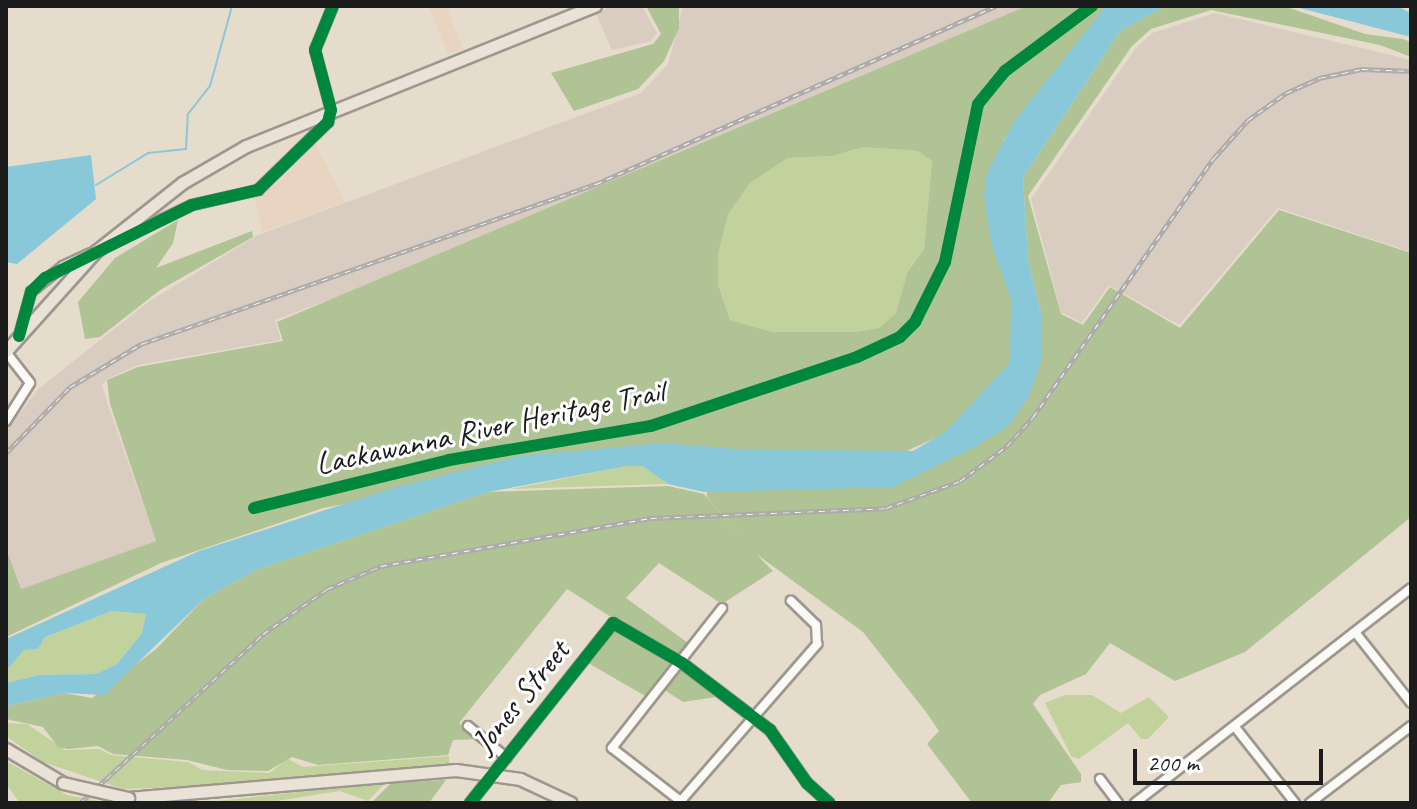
<!DOCTYPE html>
<html>
<head>
<meta charset="utf-8">
<style>
  body { margin:0 }
  #map { position:relative; width:1417px; height:809px; overflow:hidden; background:#e6dccc; font-family:Caveat,sans-serif }
  div>[style] { position:absolute }
  .built>* { inset:0; background:#e9d4c1 }
  .industrial>* { inset:0; background:#d9cdc2 }
  .green>* { inset:0; background:#c1d29c }
  .forest>* { inset:0; background:#afc394 }
  .water>* { inset:0; background:#88c8d8 }
  .stream>* { height:2px; margin:-1px; padding:0 1px; transform-origin:1px; border-radius:1px; background:#88c8d8 }
  .roads { filter:drop-shadow(2px 0 #9d978e) drop-shadow(-2px 0 #9d978e) drop-shadow(0 2px #9d978e) drop-shadow(0 -2px #9d978e) }
  .minor>* { height:8px; margin:-4px; padding:0 4px; transform-origin:4px; border-radius:4px; background:#fbfaf7 }
  .major>* { height:11px; margin:-5.5px; padding:0 5.5px; transform-origin:5.5px; border-radius:5.5px; background:#ebe2d7 }
  .rail>* { height:5px; margin-top:-2.5px; transform-origin:0; background:repeating-linear-gradient(90deg,#fff 0 6px,#aeacaa 0 12px); box-sizing:border-box; border-block:2px solid #aeacaa }
  .bridges { filter:drop-shadow(2px 0 #9d978e) drop-shadow(-2px 0 #9d978e) drop-shadow(0 2px #9d978e) drop-shadow(0 -2px #9d978e) }
  .major-bridge>* { height:11px; margin:-5.5px; padding:0 5.5px; transform-origin:5.5px; border-radius:5.5px; background:#ebe2d7 }
  .cycleway>* { height:12px; margin:-6px; padding:0 6px; transform-origin:6px; border-radius:6px; background:#00873e }
  span { translate:-50% -50%; white-space:nowrap; text-align:center; line-height:1.15; -webkit-text-stroke:6px #fff; paint-order:stroke }
  .street-label { font-size:32px; color:#1c1c1c }
  .frame { position:absolute; inset:0; border:8px solid #1c1c1c; pointer-events:none }
  .scale { position:absolute; left:1133px; top:749px; width:190px; height:36px; box-sizing:border-box; border:4px solid #1c1c1c; border-top:0; padding-left:10px; font-size:24px; line-height:28px; white-space:nowrap; color:#1c1c1c; -webkit-text-stroke:6px #fff; paint-order:stroke }
</style>
</head>
<body>
<div id="map">
  <div class="built">
    <i style="clip-path:polygon(428px 6px,447px 6px,463px 49px,448px 54px)"></i>
    <i style="clip-path:polygon(315px 143px,345px 202px,262px 232px,254px 197px,278px 183px)"></i>
  </div>
  <div class="industrial">
    <i style="clip-path:polygon(611px 6px,642px 6px,657px 33px,651px 41px,612px 50px,596px 14px)"></i>
    <i style="clip-path:polygon(683px 6px,1033px 6px,401px 273px,275px 320px,281px 340px,138px 365px,107px 379px,102px 385px,108px 405px,156px 541px,21px 589px,6px 547px,6px 432px,38px 389px,151px 300px,258px 235px,641px 93px,668px 64px)"></i>
    <i style="clip-path:polygon(1215px 13px,1411px 60px,1411px 252px,1278px 208px,1179px 325px,1109px 285px,1082px 323px,1061px 312px,1031px 199px,1135px 49px,1152px 33px)"></i>
  </div>
  <div class="green">
    <i style="clip-path:polygon(863px 147px,919px 151px,932px 161px,924px 249px,907px 273px,896px 313px,880px 329px,856px 332px,773px 332px,730px 320px,718px 284px,718px 254px,728px 213px,750px 183px,788px 158px,833px 156px)"></i>
    <i style="clip-path:polygon(627px 466px,642px 466px,668px 484px,511px 489px)"></i>
    <i style="clip-path:polygon(112px 611px,146px 614px,142px 633px,117px 664px,96px 674px,39px 675px,6px 683px,6px 671px,24px 650px,38px 649px,45px 637px)"></i>
    <i style="clip-path:polygon(1065px 695px,1092px 695px,1121px 713px,1149px 697px,1169px 717px,1148px 739px,1141px 739px,1128px 723px,1079px 759px,1071px 756px,1045px 703px)"></i>
    <i style="clip-path:polygon(6px 723px,27px 724px,65px 750px,99px 749px,111px 755px,188px 762px,202px 770px,269px 773px,288px 759px,303px 767px,449px 756px,449px 763px,208px 786px,123px 789px,43px 762px,6px 736px)"></i>
    <i style="clip-path:polygon(6px 761px,67px 795px,108px 803px,20px 803px,6px 784px)"></i>
    <i style="clip-path:polygon(386px 782px,368px 801px,340px 791px,264px 803px,201px 803px)"></i>
  </div>
  <div class="forest">
    <i style="clip-path:polygon(646px 6px,679px 6px,679px 28px,664px 61px,638px 89px,574px 111px,551px 73px,653px 44px,661px 34px)"></i>
    <i style="clip-path:polygon(evenodd,1027px 6px,1137px 6px,1004px 139px,997px 202px,1018px 302px,1014px 366px,950px 431px,907px 451px,729px 455px,457px 483px,323px 508px,161px 563px,6px 637px,6px 548px,21px 589px,156px 541px,110px 404px,107px 380px,138px 367px,283px 341px,277px 322px,1027px 6px,863px 147px,918px 151px,932px 161px,924px 249px,907px 273px,896px 313px,880px 328px,856px 332px,773px 332px,730px 320px,718px 284px,718px 254px,728px 214px,750px 183px,788px 158px,833px 156px,863px 147px)"></i>
    <i style="clip-path:polygon(1165px 6px,1284px 6px,1365px 34px,1403px 39px,1411px 42px,1411px 57px,1380px 45px,1211px 10px,1151px 29px,1132px 46px,1028px 196px,1061px 314px,1083px 325px,1110px 287px,1180px 328px,1279px 210px,1411px 253px,1411px 517px,1245px 652px,1175px 681px,1110px 643px,1086px 674px,1040px 695px,1033px 704px,1081px 774px,1081px 782px,1061px 785px,1048px 803px,972px 803px,927px 744px,939px 731px,926px 712px,863px 632px,756px 554px,773px 571px,722px 604px,659px 563px,626px 598px,688px 643px,675px 664px,716px 697px,683px 702px,657px 685px,647px 697px,588px 663px,619px 622px,567px 589px,459px 723px,482px 739px,453px 740px,448px 755px,318px 765px,292px 757px,268px 771px,227px 770px,187px 760px,113px 754px,98px 746px,68px 749px,58px 747px,43px 727px,6px 719px,6px 706px,64px 693px,92px 698px,156px 649px,204px 599px,258px 569px,488px 492px,668px 486px,704px 494px,742px 539px,707px 497px,707px 490px,975px 447px,1008px 425px,1028px 398px,1041px 314px,1028px 260px,1023px 177px,1120px 31px)"></i>
    <i style="clip-path:polygon(178px 220px,173px 243px,156px 268px,252px 231px,253px 237px,160px 290px,100px 337px,85px 339px,78px 302px,115px 258px)"></i>
    <i style="clip-path:polygon(446px 780px,429px 803px,371px 803px,391px 783px)"></i>
  </div>
  <div class="water">
    <i style="clip-path:polygon(1106px 6px,1165px 6px,1120px 31px,1023px 177px,1028px 260px,1041px 314px,1042px 359px,1028px 398px,1008px 426px,975px 447px,893px 487px,704px 492px,668px 484px,642px 466px,627px 466px,488px 492px,258px 569px,204px 599px,104px 695px,64px 693px,6px 706px,6px 683px,39px 675px,96px 674px,117px 664px,142px 633px,146px 614px,112px 611px,45px 637px,38px 649px,24px 650px,6px 671px,6px 639px,199px 551px,393px 488px,520px 456px,662px 443px,750px 450px,913px 451px,945px 432px,1010px 363px,1011px 299px,992px 247px,984px 196px,987px 172px,1015px 120px)"></i>
    <i style="clip-path:polygon(1292px 6px,1397px 6px,1411px 13px,1411px 37px)"></i>
    <i style="clip-path:polygon(91px 155px,96px 199px,17px 264px,6px 262px,6px 167px)"></i>
  </div>
  <div class="stream">
    <i style="left:96px;top:185px;width:61px;rotate:-31.6deg"></i>
    <i style="left:148px;top:153px;width:38px;rotate:-6deg"></i>
    <i style="left:186px;top:149px;width:35px;rotate:-87deg"></i>
    <i style="left:188px;top:114px;width:36px;rotate:-52deg"></i>
    <i style="left:210px;top:86px;width:83px;rotate:-74.6deg"></i>
  </div>
  <div class="roads">
    <div class="minor">
      <i style="left:107px;top:246px;width:94px;rotate:-25.8deg"></i>
      <i style="left:192px;top:205px;width:68px;rotate:-12.8deg"></i>
      <i style="left:258px;top:190px;width:98px;rotate:-44.2deg"></i>
      <i style="left:328px;top:122px;width:12px;rotate:-76deg"></i>
      <i style="left:331px;top:110px;width:62px;rotate:-104.9deg"></i>
      <i style="left:315px;top:50px;width:48px;rotate:-67.8deg"></i>
      <i style="left:19px;top:336px;width:46px;rotate:-74.7deg"></i>
      <i style="left:31px;top:292px;width:41px;rotate:-39.1deg"></i>
      <i style="left:63px;top:266px;width:31px;rotate:-25deg"></i>
      <i style="left:6px;top:352px;width:39px;rotate:52deg"></i>
      <i style="left:30px;top:383px;width:45px;rotate:122.3deg"></i>
      <i style="left:1355px;top:632px;width:90px;rotate:51.7deg"></i>
      <i style="left:468px;top:726px;width:50px;rotate:39.4deg"></i>
      <i style="left:1235px;top:727px;width:97px;rotate:51.7deg"></i>
      <i style="left:1100px;top:779px;width:30px;rotate:53deg"></i>
      <i style="left:470px;top:803px;width:230px;rotate:-51.5deg"></i>
      <i style="left:613px;top:623px;width:80px;rotate:30.1deg"></i>
      <i style="left:682px;top:663px;width:111px;rotate:37.3deg"></i>
      <i style="left:770px;top:730px;width:65px;rotate:55.1deg"></i>
      <i style="left:807px;top:783px;width:30px;rotate:42deg"></i>
      <i style="left:679px;top:803px;width:211px;rotate:-49deg"></i>
      <i style="left:817px;top:644px;width:19px;rotate:-93deg"></i>
      <i style="left:816px;top:625px;width:35px;rotate:-136deg"></i>
      <i style="left:683px;top:803px;width:90px;rotate:-142.2deg"></i>
      <i style="left:612px;top:748px;width:178px;rotate:-51.8deg"></i>
      <i style="left:1135px;top:803px;width:350px;rotate:-37.9deg"></i>
      <i style="left:1310px;top:803px;width:127px;rotate:-37.3deg"></i>
    </div>
    <div class="major">
      <i style="left:6px;top:351px;width:135px;rotate:-48deg"></i>
      <i style="left:96px;top:251px;width:110px;rotate:-38.3deg"></i>
      <i style="left:182px;top:183px;width:74px;rotate:-30deg"></i>
      <i style="left:246px;top:146px;width:376px;rotate:-21.9deg"></i>
      <i style="left:6px;top:749px;width:66px;rotate:30.8deg"></i>
      <i style="left:128px;top:798px;width:329px;rotate:-4.9deg"></i>
      <i style="left:456px;top:770px;width:65px;rotate:8deg"></i>
      <i style="left:520px;top:779px;width:56px;rotate:25.2deg"></i>
    </div>
  </div>
  <div class="rail">
    <i style="left:6px;top:453px;width:92px;rotate:-45.9deg"></i>
    <i style="left:70px;top:387px;width:83px;rotate:-31.2deg"></i>
    <i style="left:141px;top:344px;width:482px;rotate:-19.4deg"></i>
    <i style="left:596px;top:184px;width:438px;rotate:-24deg"></i>
    <i style="left:80px;top:803px;width:249px;rotate:-42.7deg"></i>
    <i style="left:263px;top:634px;width:78px;rotate:-35.1deg"></i>
    <i style="left:327px;top:589px;width:59px;rotate:-23.1deg"></i>
    <i style="left:381px;top:566px;width:274px;rotate:-10.1deg"></i>
    <i style="left:651px;top:518px;width:235px;rotate:-2.4deg"></i>
    <i style="left:886px;top:508px;width:79px;rotate:-20deg"></i>
    <i style="left:960px;top:481px;width:59px;rotate:-36.7deg"></i>
    <i style="left:1007px;top:446px;width:39px;rotate:-48deg"></i>
    <i style="left:1033px;top:417px;width:316px;rotate:-55.1deg"></i>
    <i style="left:1214px;top:158px;width:51px;rotate:-48.2deg"></i>
    <i style="left:1248px;top:120px;width:47px;rotate:-35.4deg"></i>
    <i style="left:1286px;top:93px;width:36px;rotate:-24deg"></i>
    <i style="left:1319px;top:78px;width:44px;rotate:-11.8deg"></i>
    <i style="left:1362px;top:69px;width:49px;rotate:2.3deg"></i>
  </div>
  <div class="bridges">
    <div class="major-bridge">
      <i style="left:63px;top:783px;width:67px;rotate:13deg"></i>
    </div>
  </div>
  <div class="cycleway">
    <i style="left:19px;top:336px;width:46px;rotate:-74.7deg"></i>
    <i style="left:31px;top:292px;width:20px;rotate:-45deg"></i>
    <i style="left:45px;top:278px;width:164px;rotate:-26.4deg"></i>
    <i style="left:192px;top:205px;width:68px;rotate:-12.8deg"></i>
    <i style="left:258px;top:190px;width:98px;rotate:-44.2deg"></i>
    <i style="left:328px;top:122px;width:12px;rotate:-76deg"></i>
    <i style="left:331px;top:110px;width:62px;rotate:-104.9deg"></i>
    <i style="left:315px;top:50px;width:48px;rotate:-67.8deg"></i>
    <i style="left:254px;top:508px;width:201px;rotate:-13.8deg"></i>
    <i style="left:449px;top:460px;width:205px;rotate:-9.6deg"></i>
    <i style="left:651px;top:426px;width:217px;rotate:-18.5deg"></i>
    <i style="left:857px;top:357px;width:47px;rotate:-24.9deg"></i>
    <i style="left:900px;top:337px;width:21px;rotate:-45deg"></i>
    <i style="left:915px;top:322px;width:67px;rotate:-63.4deg"></i>
    <i style="left:945px;top:262px;width:161px;rotate:-78.2deg"></i>
    <i style="left:978px;top:104px;width:43px;rotate:-50.7deg"></i>
    <i style="left:1005px;top:71px;width:109px;rotate:-36.8deg"></i>
    <i style="left:470px;top:803px;width:230px;rotate:-51.5deg"></i>
    <i style="left:613px;top:623px;width:80px;rotate:30.1deg"></i>
    <i style="left:682px;top:663px;width:111px;rotate:37.3deg"></i>
    <i style="left:770px;top:730px;width:65px;rotate:55.1deg"></i>
    <i style="left:807px;top:783px;width:30px;rotate:42deg"></i>
  </div>
  <div class="street-label">
    <span style="left:490px;top:428px;rotate:-12deg">Lackawanna River Heritage Trail</span>
    <span style="left:521px;top:697px;rotate:-51deg">Jones Street</span>
  </div>
  <div class="frame"></div>
  <div class="scale">200 m</div>
</div>
</body>
</html>
